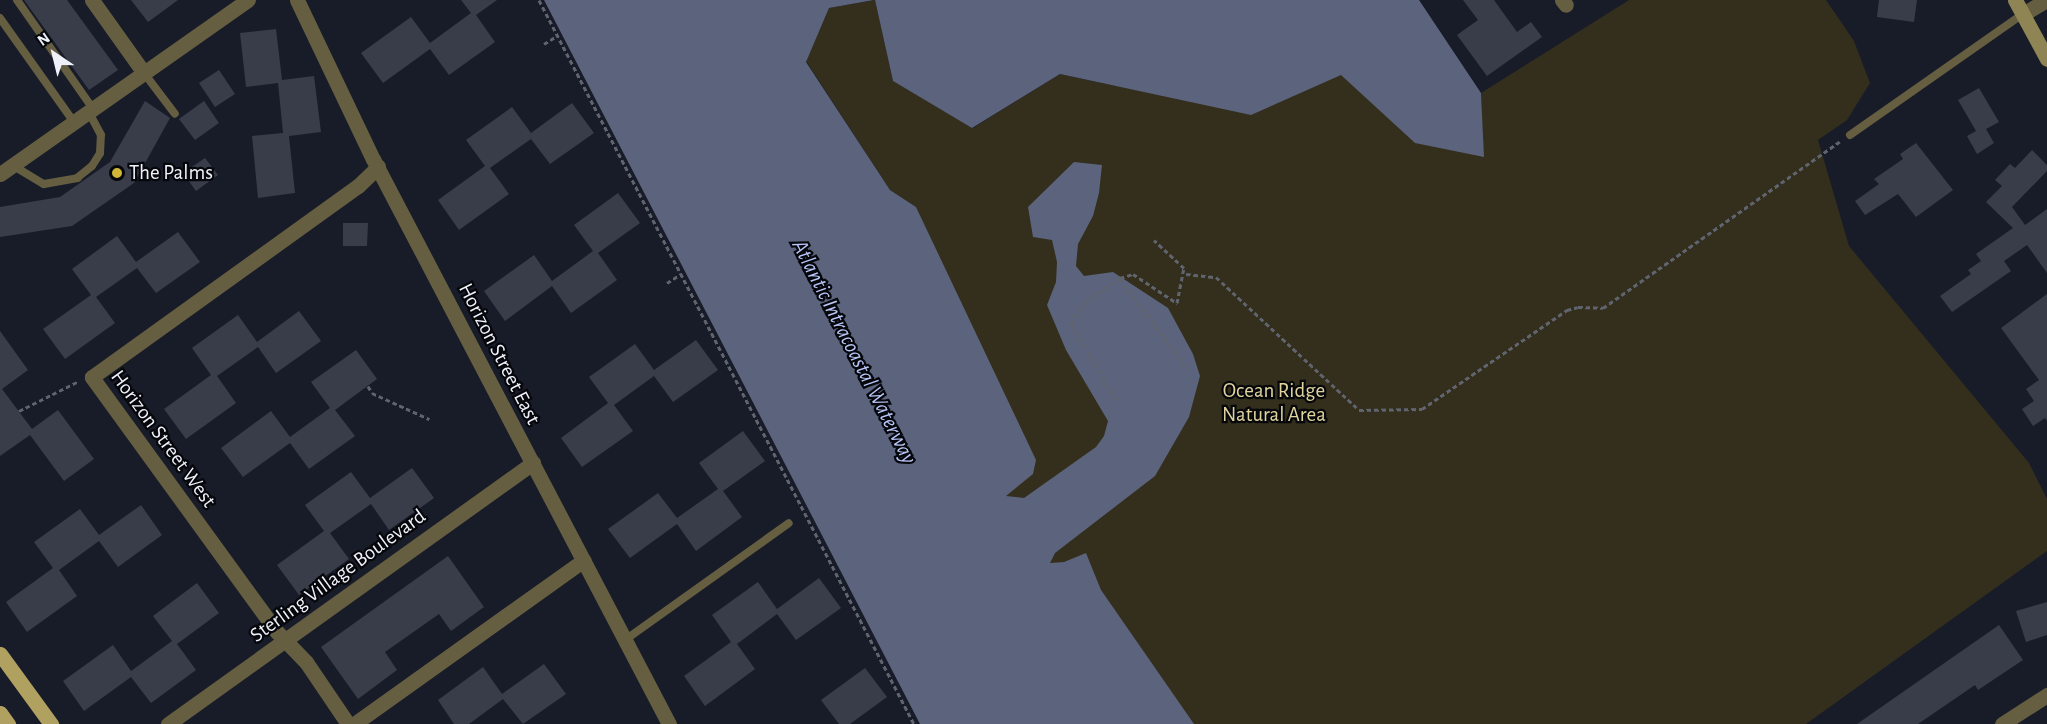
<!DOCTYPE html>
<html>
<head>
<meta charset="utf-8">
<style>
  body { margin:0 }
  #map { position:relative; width:2047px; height:724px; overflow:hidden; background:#181c28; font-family:"Alegreya Sans",sans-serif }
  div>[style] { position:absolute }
  .green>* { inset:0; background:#332f1c }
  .water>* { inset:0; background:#5c637d }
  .building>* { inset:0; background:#393d4a }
  .path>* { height:3px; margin-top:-1.5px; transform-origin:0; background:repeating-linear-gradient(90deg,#60646f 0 4.5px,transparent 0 7.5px) }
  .service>* { height:8px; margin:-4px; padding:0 4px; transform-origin:4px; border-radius:4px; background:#655e40 }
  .minor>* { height:15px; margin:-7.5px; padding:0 7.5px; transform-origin:7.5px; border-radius:7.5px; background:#655e40 }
  .secondary>* { height:15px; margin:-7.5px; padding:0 7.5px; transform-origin:7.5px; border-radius:7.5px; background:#8f8453 }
  .primary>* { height:15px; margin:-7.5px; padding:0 7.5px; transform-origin:7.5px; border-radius:7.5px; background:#b0a160 }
  .dots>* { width:16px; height:16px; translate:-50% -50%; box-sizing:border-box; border:3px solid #05070b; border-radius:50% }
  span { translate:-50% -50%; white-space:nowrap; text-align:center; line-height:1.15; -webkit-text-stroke:4.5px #05070b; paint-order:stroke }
  .poi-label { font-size:21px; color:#eff2fb }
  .left { translate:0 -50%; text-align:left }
  .street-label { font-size:21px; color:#eff2fb }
  .park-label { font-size:21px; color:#e0d39e }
  .water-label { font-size:22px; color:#b8c6f8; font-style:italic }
  .north { position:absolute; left:24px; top:24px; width:60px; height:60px; -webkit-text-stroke:4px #05070b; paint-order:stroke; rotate:325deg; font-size:16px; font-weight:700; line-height:24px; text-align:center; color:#eff2fb }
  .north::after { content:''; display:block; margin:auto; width:21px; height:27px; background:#eff2fb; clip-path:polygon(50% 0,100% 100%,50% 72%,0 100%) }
</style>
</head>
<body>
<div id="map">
  <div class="green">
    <i style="clip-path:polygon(875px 0,893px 81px,973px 128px,1060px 74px,1115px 86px,1236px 0,1483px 145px,1481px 93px,1629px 0,1826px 0,1854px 41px,1870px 83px,1847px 120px,1818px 140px,1849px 246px,2029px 463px,2047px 499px,2047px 551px,1806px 724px,1089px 724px,839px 282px,916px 207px,890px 190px,806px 61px,829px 8px)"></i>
  </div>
  <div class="water">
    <i style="clip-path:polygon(544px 0,874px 0,829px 8px,806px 62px,890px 190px,916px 207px,1036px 460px,1033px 474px,1006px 496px,1024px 498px,1096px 447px,1104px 436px,1108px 421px,1066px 350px,1047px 305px,1056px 282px,1057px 262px,1052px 240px,1033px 237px,1028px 207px,1074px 162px,1102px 165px,1099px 193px,1093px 216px,1078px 244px,1076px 266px,1084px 276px,1113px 272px,1168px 308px,1193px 354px,1200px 376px,1189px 417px,1155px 476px,1055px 553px,1050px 563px,1064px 562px,1086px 553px,1101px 590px,1194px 724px,920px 724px)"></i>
    <i style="clip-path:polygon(875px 0,1419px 0,1481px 93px,1484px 157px,1415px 143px,1341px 75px,1251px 115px,1060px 74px,972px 128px,893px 81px)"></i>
  </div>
  <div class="building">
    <i style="clip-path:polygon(24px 0,67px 0,118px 70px,89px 90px)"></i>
    <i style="clip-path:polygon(131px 0,178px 0,148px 22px)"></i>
    <i style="clip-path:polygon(461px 0,497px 0,476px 15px,495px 42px,449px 75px,430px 49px,383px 83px,361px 53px,411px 17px,430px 43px,471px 13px)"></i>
    <i style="clip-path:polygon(1463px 0,1494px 0,1517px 32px,1531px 22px,1542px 37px,1487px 76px,1457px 35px,1478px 20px)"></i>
    <i style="clip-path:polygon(1879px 0,1917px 0,1914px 22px,1877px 17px)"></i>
    <i style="clip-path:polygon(276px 29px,282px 80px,314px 76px,321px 132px,289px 136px,295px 193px,258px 198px,252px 136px,283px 133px,278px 83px,246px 87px,240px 33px)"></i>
    <i style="clip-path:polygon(219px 70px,235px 94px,215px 107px,199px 83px)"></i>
    <i style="clip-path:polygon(1979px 88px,1999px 122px,1986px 129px,1994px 143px,1977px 154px,1967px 136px,1976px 131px,1958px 100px)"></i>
    <i style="clip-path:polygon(145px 101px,170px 118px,134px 183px,72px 226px,0 237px,0 207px,60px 197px,110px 162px)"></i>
    <i style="clip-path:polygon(204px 101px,219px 123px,195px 140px,179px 119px)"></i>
    <i style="clip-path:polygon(572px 103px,594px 133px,550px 164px,531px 139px,490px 168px,509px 194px,459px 230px,438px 200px,485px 166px,466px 140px,512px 107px,531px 133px)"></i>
    <i style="clip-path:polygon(1916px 143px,1953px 190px,1916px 217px,1898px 194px,1865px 215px,1855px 201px,1879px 184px,1874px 179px,1903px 159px,1900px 154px)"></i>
    <i style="clip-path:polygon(2032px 150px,2047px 165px,2047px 171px,2012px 207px,2025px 225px,2047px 209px,2047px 273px,2027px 245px,2004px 261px,2011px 271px,1952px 312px,1940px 296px,1971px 274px,1968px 270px,1981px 261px,1976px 254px,2013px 228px,1986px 202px,2002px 186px,1995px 180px,2010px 164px,2015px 168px)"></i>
    <i style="clip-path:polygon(205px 158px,218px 175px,196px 191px,183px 173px)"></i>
    <i style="clip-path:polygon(618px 193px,640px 223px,598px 253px,617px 280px,571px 313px,552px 286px,505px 321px,484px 291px,534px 255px,552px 281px,593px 251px,574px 225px)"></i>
    <i style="clip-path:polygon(343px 223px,368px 223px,367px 246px,343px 246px)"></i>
    <i style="clip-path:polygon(178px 232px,200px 262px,156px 293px,137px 268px,96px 297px,115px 323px,65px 359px,43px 329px,91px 295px,72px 269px,117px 236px,136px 262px)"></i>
    <i style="clip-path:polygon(2047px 294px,2047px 421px,2045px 418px,2033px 426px,2022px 409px,2034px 401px,2026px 389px,2039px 380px,2001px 328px)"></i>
    <i style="clip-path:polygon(299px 311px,321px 341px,276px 373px,258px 347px,217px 376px,236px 403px,186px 439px,164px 409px,211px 375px,192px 348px,238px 315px,257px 342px)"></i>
    <i style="clip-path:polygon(0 331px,28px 370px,2px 389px,32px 429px,58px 410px,94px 459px,64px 481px,30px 435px,0 456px)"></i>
    <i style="clip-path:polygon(696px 340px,718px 370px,673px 402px,654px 376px,614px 405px,633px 431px,582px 467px,561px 438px,608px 403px,589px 377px,635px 344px,654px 370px)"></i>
    <i style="clip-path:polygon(356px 350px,377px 379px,335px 410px,355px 436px,309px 469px,290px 443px,243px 477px,221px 448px,271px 411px,290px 437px,330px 408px,311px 382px)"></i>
    <i style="clip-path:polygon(743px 431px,765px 461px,723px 491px,742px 517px,696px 551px,677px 524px,630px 558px,608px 529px,658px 493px,677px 518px,718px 489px,699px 463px)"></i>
    <i style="clip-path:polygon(412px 468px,434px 498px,389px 530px,371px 504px,330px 533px,349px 559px,299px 595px,277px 565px,324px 531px,305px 505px,351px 472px,370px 498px)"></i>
    <i style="clip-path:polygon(141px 505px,162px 535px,118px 567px,99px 541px,59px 570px,77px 596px,27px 632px,6px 602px,53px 568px,34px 542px,80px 509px,99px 535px)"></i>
    <i style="clip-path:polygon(448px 556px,484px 607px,451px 631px,439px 614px,385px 652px,397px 670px,358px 699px,321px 647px)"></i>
    <i style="clip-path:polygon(819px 578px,841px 608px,796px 640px,777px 614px,737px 644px,755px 669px,705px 706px,684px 676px,731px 642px,712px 615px,758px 582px,777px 609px)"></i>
    <i style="clip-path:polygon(197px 583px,219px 613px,177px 644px,196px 670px,151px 703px,131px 677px,84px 711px,63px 681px,113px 645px,131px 671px,172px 641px,153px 616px)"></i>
    <i style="clip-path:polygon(2047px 602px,2047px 635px,2026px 642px,2016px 611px)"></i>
    <i style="clip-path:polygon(1999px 625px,2023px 660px,1978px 690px,1975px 685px,1918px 724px,1857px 724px)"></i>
    <i style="clip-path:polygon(544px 664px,566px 694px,523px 724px,503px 699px,469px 724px,454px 724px,438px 700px,483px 667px,502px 694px)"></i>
    <i style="clip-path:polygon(865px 668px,887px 697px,850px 724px,839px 724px,821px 700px)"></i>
  </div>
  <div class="path">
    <i style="left:539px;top:0;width:815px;rotate:62.62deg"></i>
    <i style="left:544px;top:44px;width:15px;rotate:-32deg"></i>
    <i style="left:1186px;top:274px;width:30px;rotate:6deg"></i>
    <i style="left:1216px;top:277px;width:195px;rotate:42.9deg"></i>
    <i style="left:1359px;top:410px;width:63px;rotate:-0.9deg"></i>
    <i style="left:1422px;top:409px;width:176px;rotate:-34.3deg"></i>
    <i style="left:1567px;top:310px;width:11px;rotate:-15deg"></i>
    <i style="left:1578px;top:307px;width:25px;rotate:2deg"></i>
    <i style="left:1603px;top:308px;width:292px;rotate:-35.1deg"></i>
    <i style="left:1120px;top:278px;width:14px;rotate:-17deg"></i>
    <i style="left:1133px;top:274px;width:53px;rotate:33.4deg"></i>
    <i style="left:1177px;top:303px;width:36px;rotate:-79deg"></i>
    <i style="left:1184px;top:268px;width:41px;rotate:-137deg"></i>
    <i style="left:667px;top:283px;width:17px;rotate:-33deg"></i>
    <i style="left:368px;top:386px;width:8px;rotate:60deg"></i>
    <i style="left:372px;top:393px;width:63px;rotate:24.5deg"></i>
    <i style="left:1116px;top:400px;width:88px;rotate:-120.6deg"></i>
    <i style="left:1071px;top:324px;width:27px;rotate:-57deg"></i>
    <i style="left:1086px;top:301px;width:41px;rotate:-34.1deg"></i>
    <i style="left:1120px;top:278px;width:112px;rotate:53.7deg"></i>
    <i style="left:19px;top:411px;width:67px;rotate:-26.6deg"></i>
  </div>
  <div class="service">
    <i style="left:17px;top:0;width:133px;rotate:55.1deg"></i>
    <i style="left:0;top:18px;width:128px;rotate:54.6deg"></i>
    <i style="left:144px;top:73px;width:51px;rotate:52.9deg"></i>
    <i style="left:1850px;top:135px;width:211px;rotate:-35deg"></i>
    <i style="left:12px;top:165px;width:37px;rotate:31deg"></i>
    <i style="left:44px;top:184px;width:34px;rotate:-10deg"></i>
    <i style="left:77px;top:178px;width:19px;rotate:-39deg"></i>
    <i style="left:92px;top:166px;width:15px;rotate:-58deg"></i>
    <i style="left:100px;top:153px;width:18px;rotate:-87deg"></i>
    <i style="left:101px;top:135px;width:26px;rotate:-118deg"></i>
    <i style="left:625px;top:640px;width:201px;rotate:-35.5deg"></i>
  </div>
  <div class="minor">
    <i style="left:92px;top:0;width:90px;rotate:54.5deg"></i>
    <i style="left:297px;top:0;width:176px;rotate:64.5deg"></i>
    <i style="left:373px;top:159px;width:638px;rotate:62.35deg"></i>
    <i style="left:1562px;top:0;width:6px;rotate:51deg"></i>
    <i style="left:2023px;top:14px;width:27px;rotate:-31deg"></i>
    <i style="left:0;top:174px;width:303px;rotate:-35.1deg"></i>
    <i style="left:168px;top:724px;width:449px;rotate:-35.6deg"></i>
    <i style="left:348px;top:724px;width:75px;rotate:-124.1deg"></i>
    <i style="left:306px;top:662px;width:42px;rotate:-134deg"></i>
    <i style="left:277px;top:632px;width:315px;rotate:-126deg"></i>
    <i style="left:92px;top:377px;width:327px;rotate:-35.7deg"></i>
    <i style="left:358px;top:186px;width:28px;rotate:-44deg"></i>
    <i style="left:354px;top:724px;width:282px;rotate:-35.5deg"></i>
    <i style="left:2002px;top:724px;width:54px;rotate:-32.8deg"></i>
  </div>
  <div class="secondary">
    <i style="left:2015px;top:0;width:67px;rotate:61.5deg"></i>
  </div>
  <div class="primary">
    <i style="left:0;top:654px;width:87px;rotate:53.9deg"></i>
    <i style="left:0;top:713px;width:14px;rotate:54deg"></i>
  </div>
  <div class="dots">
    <i style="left:117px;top:173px;background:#d2b736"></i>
  </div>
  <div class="poi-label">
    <span class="left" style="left:129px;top:173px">The Palms</span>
  </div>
  <div class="street-label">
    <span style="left:499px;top:354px;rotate:63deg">Horizon Street East</span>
    <span style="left:163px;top:439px;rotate:54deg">Horizon Street West</span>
    <span style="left:338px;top:576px;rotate:-36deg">Sterling Village Boulevard</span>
  </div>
  <div class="park-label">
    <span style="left:1274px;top:403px">Ocean Ridge<br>Natural Area</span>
  </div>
  <div class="water-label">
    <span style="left:854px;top:352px;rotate:63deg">Atlantic Intracoastal Waterway</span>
  </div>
  <div class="north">N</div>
</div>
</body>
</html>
